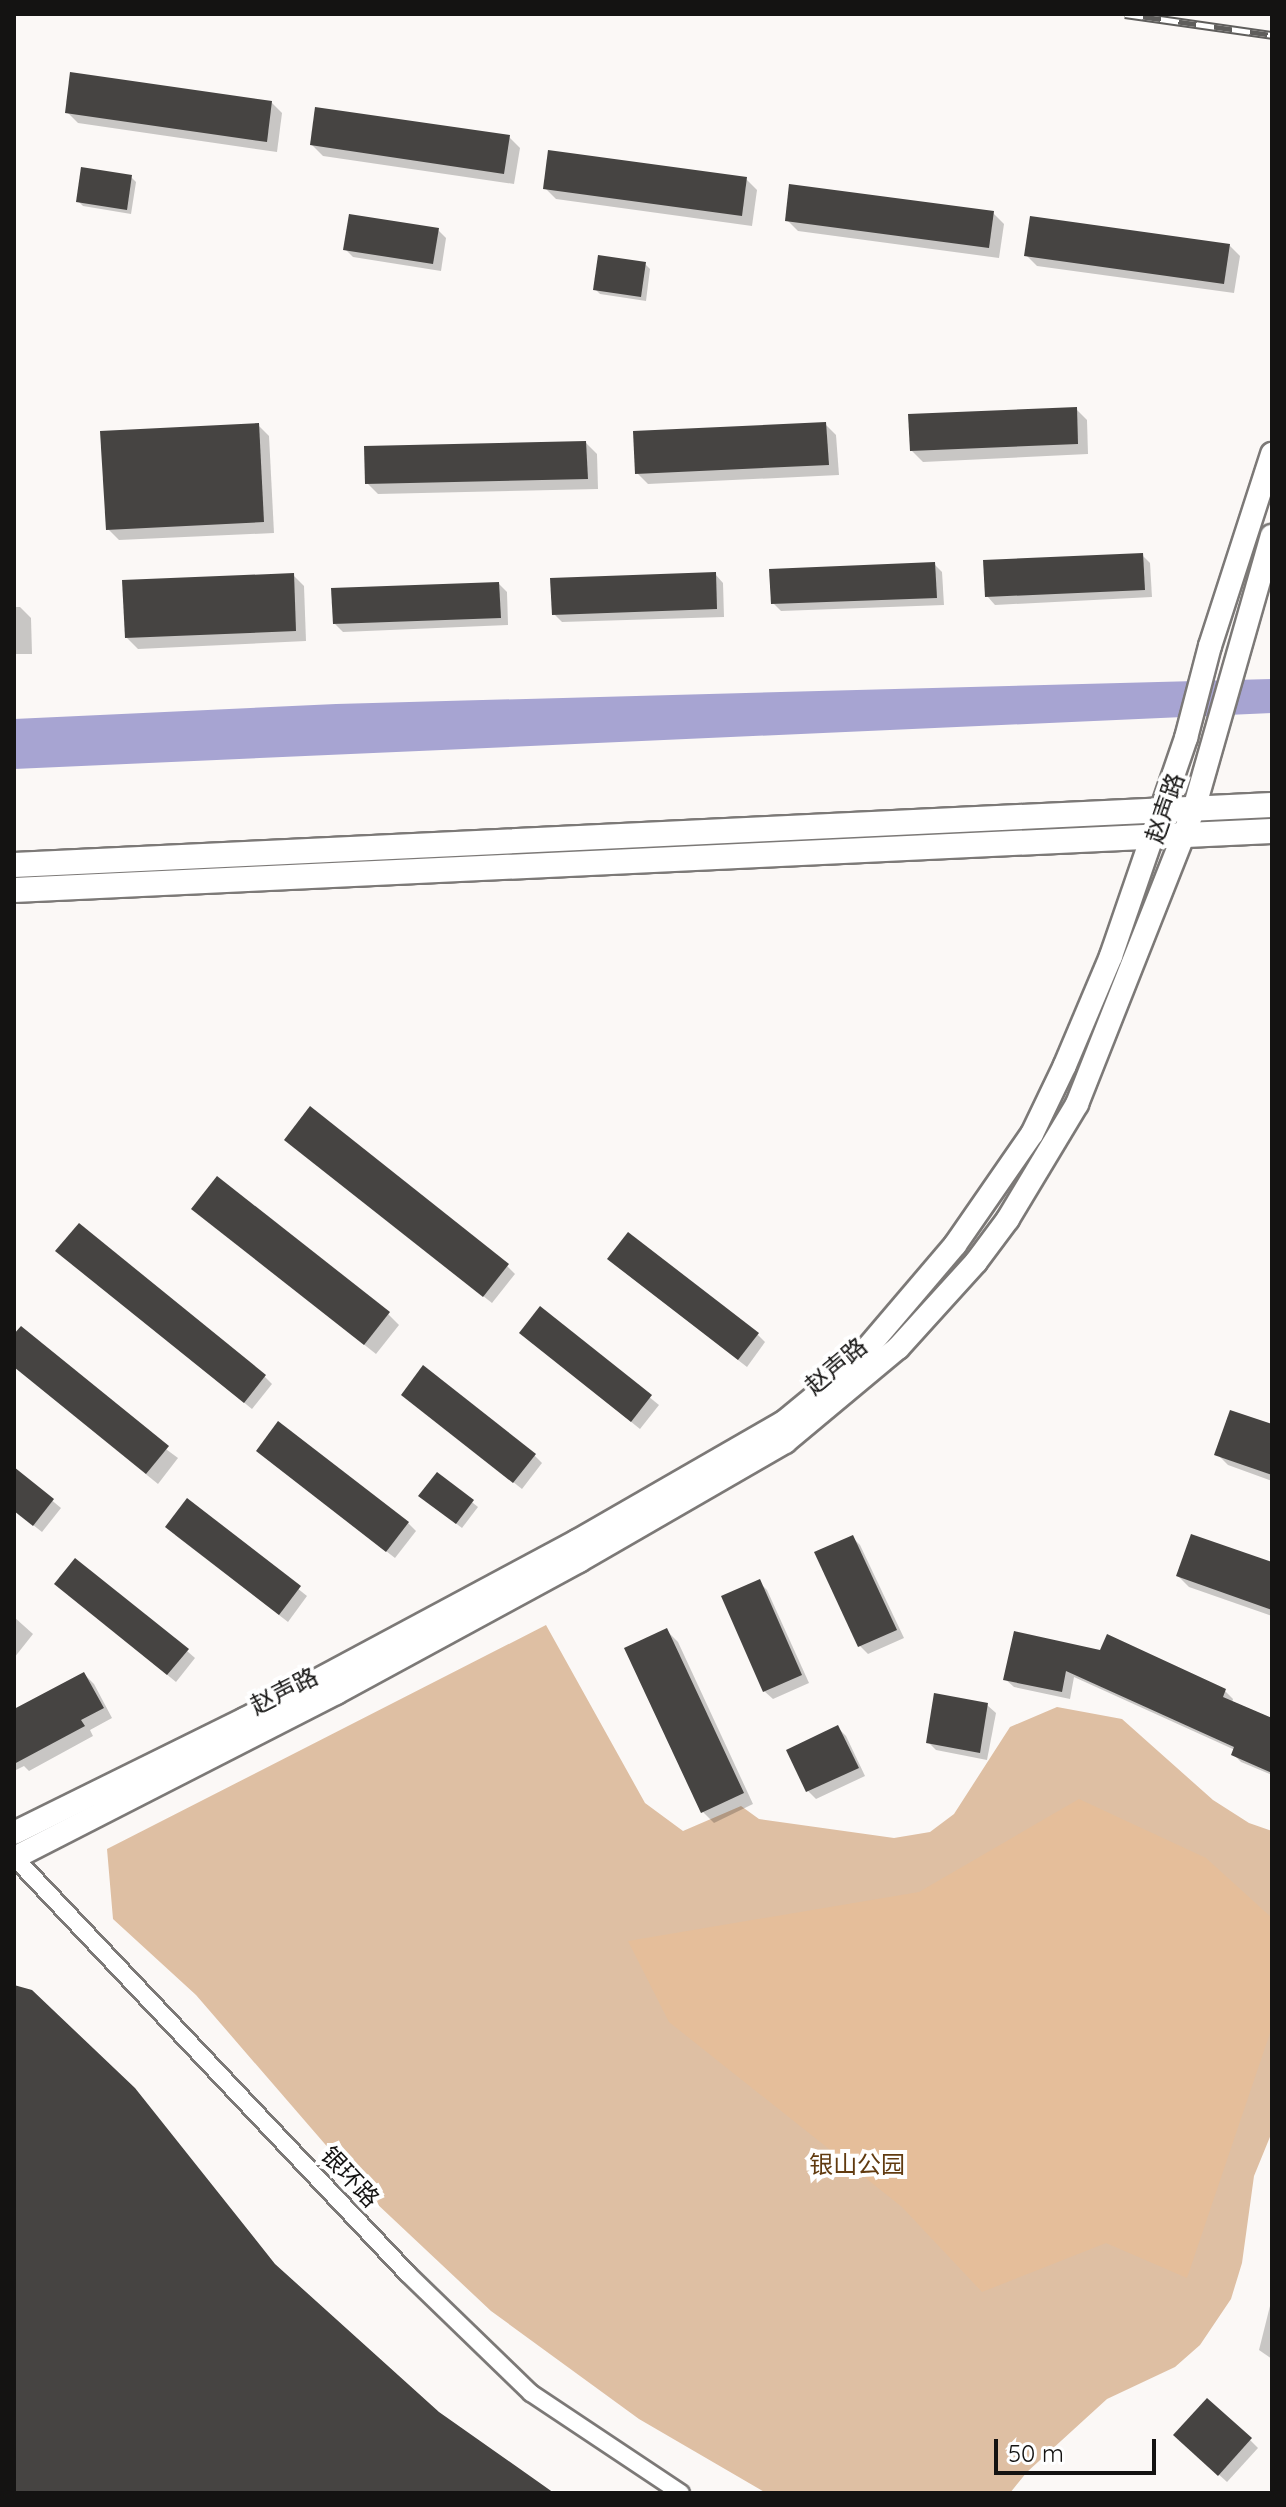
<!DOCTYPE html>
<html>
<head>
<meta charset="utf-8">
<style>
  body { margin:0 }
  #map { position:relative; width:1286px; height:2507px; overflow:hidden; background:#fbf8f6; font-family:Quicksand,"Noto Sans SC",sans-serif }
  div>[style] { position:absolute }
  .green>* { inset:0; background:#debfa3 }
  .forest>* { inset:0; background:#e5be9a }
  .water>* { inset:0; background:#a7a4d2 }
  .shadow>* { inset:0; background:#0003 }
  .building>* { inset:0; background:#464442 }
  .roads { filter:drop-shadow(2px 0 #7c7977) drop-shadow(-2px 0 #7c7977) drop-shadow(0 2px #7c7977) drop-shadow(0 -2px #7c7977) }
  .minor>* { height:16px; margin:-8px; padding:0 8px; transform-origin:8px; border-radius:8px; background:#fff }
  .tertiary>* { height:22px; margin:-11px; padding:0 11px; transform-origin:11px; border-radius:11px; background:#fff }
  .secondary>* { height:24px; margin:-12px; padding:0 12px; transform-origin:12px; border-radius:12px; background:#fff }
  .rail>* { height:9px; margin-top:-4.5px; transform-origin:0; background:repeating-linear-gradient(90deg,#fff 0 18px,#5f5e5c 0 36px); box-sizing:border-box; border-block:2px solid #5f5e5c }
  span { translate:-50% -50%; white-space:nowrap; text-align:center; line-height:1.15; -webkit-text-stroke:8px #fff; paint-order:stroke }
  .street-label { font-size:24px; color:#141312 }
  .park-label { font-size:24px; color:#613b10 }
  .frame { position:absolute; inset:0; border:16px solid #141312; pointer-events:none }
  .scale { position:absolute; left:994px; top:2439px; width:162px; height:36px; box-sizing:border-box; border:4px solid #141312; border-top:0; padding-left:10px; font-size:24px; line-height:28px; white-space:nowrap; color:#141312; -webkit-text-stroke:6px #fff; paint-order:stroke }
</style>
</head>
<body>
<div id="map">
  <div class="green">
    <i style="clip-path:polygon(546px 1625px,645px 1803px,683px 1831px,741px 1806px,759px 1819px,894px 1838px,930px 1832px,954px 1814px,1010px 1727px,1057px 1707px,1122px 1719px,1213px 1800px,1249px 1823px,1272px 1831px,1272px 2132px,1254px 2176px,1242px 2263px,1231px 2299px,1200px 2345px,1175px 2367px,1107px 2399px,1027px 2472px,1010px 2493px,766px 2493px,639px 2419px,491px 2311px,375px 2202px,196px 1995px,113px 1919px,107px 1849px)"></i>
  </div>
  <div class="forest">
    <i style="clip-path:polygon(1079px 1799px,1206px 1858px,1272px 1918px,1272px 2027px,1187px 2278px,1106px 2243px,982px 2292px,902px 2207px,669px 2022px,628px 1941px,919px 1892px)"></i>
  </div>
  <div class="water">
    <i style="clip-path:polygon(1272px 679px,1272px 713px,14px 769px,14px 719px,336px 704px)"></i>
  </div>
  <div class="shadow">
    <i style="clip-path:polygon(271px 102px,282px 113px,277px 152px,78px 123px,67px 112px)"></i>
    <i style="clip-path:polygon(509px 137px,520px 148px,514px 184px,323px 156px,312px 145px)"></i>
    <i style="clip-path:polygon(131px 177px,136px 182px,131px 214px,83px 206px,78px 201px)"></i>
    <i style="clip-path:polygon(746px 179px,757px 190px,752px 226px,556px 199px,545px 188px)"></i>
    <i style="clip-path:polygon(993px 213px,1004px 224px,999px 258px,798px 231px,787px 220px)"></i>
    <i style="clip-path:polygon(438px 230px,446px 238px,441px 271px,353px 257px,345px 249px)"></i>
    <i style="clip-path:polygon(1229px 245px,1240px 256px,1234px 293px,1037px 266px,1026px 255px)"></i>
    <i style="clip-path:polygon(645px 264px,650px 269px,646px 301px,600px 294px,595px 289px)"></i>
    <i style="clip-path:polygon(1076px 409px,1087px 420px,1088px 454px,923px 462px,912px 451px)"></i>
    <i style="clip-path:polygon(825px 424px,836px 435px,839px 475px,648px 484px,637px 473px)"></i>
    <i style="clip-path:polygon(258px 425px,269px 436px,274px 533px,119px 540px,108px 529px)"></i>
    <i style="clip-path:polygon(586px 443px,597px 454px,598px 489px,378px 494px,367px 483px)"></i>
    <i style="clip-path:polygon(1142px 555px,1150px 563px,1152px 597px,995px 605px,987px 596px)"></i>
    <i style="clip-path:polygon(934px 564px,942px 572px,944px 605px,781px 611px,773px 603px)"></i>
    <i style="clip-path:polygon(715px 574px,723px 583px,724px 617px,562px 622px,554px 614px)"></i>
    <i style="clip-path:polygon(293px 575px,304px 586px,306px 641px,138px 649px,127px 638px)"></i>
    <i style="clip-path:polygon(499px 584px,507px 592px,508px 625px,343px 632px,335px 624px)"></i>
    <i style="clip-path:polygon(14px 607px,20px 607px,31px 618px,32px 654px,14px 654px)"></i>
    <i style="clip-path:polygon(295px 1147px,507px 1266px,515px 1274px,492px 1303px)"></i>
    <i style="clip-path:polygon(193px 1209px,388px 1314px,399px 1325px,376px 1354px)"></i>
    <i style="clip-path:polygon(66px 1259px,264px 1376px,272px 1384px,252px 1409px)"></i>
    <i style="clip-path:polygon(618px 1267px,757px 1334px,765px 1342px,747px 1367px)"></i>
    <i style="clip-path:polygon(541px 1309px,659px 1405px,640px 1429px,530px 1341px)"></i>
    <i style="clip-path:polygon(14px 1337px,178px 1458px,158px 1484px,14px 1367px)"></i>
    <i style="clip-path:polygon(411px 1402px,534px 1455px,542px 1463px,522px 1489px)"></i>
    <i style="clip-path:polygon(1272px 1427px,1272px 1481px,1228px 1465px,1217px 1454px)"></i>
    <i style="clip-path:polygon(266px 1458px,408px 1523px,416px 1531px,395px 1558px)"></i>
    <i style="clip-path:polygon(14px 1469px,61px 1508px,42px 1532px,14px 1510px)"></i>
    <i style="clip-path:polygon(437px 1474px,478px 1507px,462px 1528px,426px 1501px)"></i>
    <i style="clip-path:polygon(188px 1501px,307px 1596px,288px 1622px,175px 1535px)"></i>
    <i style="clip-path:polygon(852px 1537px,860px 1545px,904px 1638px,868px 1654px,860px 1646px,817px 1553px)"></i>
    <i style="clip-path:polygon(1272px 1564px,1272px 1616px,1189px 1587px,1178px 1576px)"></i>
    <i style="clip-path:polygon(759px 1582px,767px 1590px,809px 1683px,773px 1699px,764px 1691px)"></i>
    <i style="clip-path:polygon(65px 1591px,187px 1651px,195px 1658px,176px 1682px)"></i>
    <i style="clip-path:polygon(14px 1617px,33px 1634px,14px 1658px)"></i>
    <i style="clip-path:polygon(667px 1631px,678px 1642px,753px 1804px,714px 1823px,703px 1812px)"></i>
    <i style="clip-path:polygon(1015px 1633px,1225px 1691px,1233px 1699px,1232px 1703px,1272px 1720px,1272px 1775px,1241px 1762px,1233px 1754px,1235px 1750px,1074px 1677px,1070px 1699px,1014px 1687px,1005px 1679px)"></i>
    <i style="clip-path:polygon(84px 1674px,94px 1684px,112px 1718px,90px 1730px,93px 1736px,29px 1771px,24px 1766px,14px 1771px,14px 1712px)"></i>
    <i style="clip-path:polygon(987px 1705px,996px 1713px,987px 1760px,936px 1750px,928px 1742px)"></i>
    <i style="clip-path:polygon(838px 1728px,846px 1736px,865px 1776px,816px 1799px,808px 1791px,789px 1751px)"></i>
    <i style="clip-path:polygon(1272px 2298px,1272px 2359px,1259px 2350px)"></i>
    <i style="clip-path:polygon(1250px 2440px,1258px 2448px,1227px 2482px,1184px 2443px)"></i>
  </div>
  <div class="building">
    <i style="clip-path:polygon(70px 72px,272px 101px,267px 142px,65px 113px)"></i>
    <i style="clip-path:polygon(315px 107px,510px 135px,504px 174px,310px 145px)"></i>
    <i style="clip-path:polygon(548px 150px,747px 177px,742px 216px,543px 189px)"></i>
    <i style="clip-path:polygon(81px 167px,132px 175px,127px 210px,76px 202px)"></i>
    <i style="clip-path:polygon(789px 184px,994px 211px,989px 248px,785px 221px)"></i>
    <i style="clip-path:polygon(349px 214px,439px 228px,433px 264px,343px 250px)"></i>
    <i style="clip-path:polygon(1030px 216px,1230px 244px,1224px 284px,1024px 256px)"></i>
    <i style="clip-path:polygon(598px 255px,646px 262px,641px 297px,593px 290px)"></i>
    <i style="clip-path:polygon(1077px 407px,1078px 444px,910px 451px,908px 414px)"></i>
    <i style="clip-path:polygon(826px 422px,829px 465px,635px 474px,633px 431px)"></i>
    <i style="clip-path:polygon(259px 423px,264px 522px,106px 530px,100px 431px)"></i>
    <i style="clip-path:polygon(586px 441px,588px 479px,365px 484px,364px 446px)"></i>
    <i style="clip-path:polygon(1143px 553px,1145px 590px,985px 597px,983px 560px)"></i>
    <i style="clip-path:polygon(935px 562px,937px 598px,771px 604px,769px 569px)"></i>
    <i style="clip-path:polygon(716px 572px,717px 609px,552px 615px,550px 578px)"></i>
    <i style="clip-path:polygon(294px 573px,296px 631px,125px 638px,122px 580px)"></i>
    <i style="clip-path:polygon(499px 582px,501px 618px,333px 624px,331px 588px)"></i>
    <i style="clip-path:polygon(310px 1106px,509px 1264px,483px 1297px,284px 1140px)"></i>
    <i style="clip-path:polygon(217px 1176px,390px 1312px,364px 1345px,191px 1209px)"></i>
    <i style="clip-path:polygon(79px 1223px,266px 1375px,244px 1403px,55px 1251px)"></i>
    <i style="clip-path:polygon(628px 1232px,759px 1333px,738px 1360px,607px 1259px)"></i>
    <i style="clip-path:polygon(540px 1306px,652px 1395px,631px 1422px,519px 1333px)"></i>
    <i style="clip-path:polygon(21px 1326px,169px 1446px,146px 1474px,14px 1367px,14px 1334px)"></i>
    <i style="clip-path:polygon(423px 1365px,536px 1454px,513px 1483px,401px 1395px)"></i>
    <i style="clip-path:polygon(1230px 1410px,1272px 1424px,1272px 1475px,1214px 1455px)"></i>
    <i style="clip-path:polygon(278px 1421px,409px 1522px,386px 1552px,256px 1451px)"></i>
    <i style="clip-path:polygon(14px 1467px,54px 1499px,33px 1526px,14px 1511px)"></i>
    <i style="clip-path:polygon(437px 1472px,474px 1500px,456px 1524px,418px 1496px)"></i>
    <i style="clip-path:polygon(187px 1498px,301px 1586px,279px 1615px,165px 1527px)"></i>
    <i style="clip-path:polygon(1191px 1534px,1272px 1562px,1272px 1610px,1176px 1576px)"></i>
    <i style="clip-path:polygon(853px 1535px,897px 1630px,858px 1647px,814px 1552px)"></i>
    <i style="clip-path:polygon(75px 1558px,189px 1649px,167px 1675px,54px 1584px)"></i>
    <i style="clip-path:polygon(760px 1579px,802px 1675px,763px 1692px,721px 1596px)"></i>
    <i style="clip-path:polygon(667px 1628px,744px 1793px,701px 1813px,624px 1648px)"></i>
    <i style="clip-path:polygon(1014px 1631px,1100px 1650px,1107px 1634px,1226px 1689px,1223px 1697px,1272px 1718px,1272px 1773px,1231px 1755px,1234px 1747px,1066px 1671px,1062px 1692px,1003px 1680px)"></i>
    <i style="clip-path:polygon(84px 1672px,104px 1708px,81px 1720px,85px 1726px,14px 1764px,14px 1709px)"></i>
    <i style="clip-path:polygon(934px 1693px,988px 1703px,980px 1753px,926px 1743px)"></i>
    <i style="clip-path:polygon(838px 1725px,859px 1768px,806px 1792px,786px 1750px)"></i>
    <i style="clip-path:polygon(14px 1985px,32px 1990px,135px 2088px,275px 2264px,439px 2412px,554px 2493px,14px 2493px)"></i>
    <i style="clip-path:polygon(1207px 2398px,1252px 2438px,1218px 2476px,1173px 2435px)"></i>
  </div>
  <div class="roads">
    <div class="minor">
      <i style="left:15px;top:1858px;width:572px;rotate:46.63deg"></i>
      <i style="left:408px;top:2274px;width:171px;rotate:44.1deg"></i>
      <i style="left:531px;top:2393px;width:180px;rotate:33.7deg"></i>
    </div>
    <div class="tertiary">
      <i style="left:14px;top:1833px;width:258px;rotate:-26.3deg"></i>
      <i style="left:245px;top:1719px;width:377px;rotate:-28.2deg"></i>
      <i style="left:577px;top:1541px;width:239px;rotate:-29.9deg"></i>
      <i style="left:784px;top:1422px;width:88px;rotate:-39.5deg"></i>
      <i style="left:852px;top:1366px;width:159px;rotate:-49.6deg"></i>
      <i style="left:955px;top:1245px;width:135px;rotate:-55.3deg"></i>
      <i style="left:1032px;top:1134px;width:76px;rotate:-64.4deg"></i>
      <i style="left:1065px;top:1065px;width:118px;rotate:-67.1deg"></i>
      <i style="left:1111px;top:956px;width:231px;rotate:-71deg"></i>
      <i style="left:1186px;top:738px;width:95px;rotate:-75.4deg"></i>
      <i style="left:1210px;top:646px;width:202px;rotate:-72.1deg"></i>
      <i style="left:14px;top:1858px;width:362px;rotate:-27.1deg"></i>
      <i style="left:336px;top:1693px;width:277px;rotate:-28.5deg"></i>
      <i style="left:579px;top:1561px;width:238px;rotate:-30deg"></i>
      <i style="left:785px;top:1442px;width:147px;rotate:-39.8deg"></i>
      <i style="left:898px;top:1348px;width:116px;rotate:-47.8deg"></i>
      <i style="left:976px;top:1262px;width:54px;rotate:-53.3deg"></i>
      <i style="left:1008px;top:1219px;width:134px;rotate:-59deg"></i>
      <i style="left:1077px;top:1104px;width:317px;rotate:-68.4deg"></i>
      <i style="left:1194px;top:809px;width:284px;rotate:-74.1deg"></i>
    </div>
    <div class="secondary">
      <i style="left:14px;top:865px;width:1259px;rotate:-2.73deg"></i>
      <i style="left:14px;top:890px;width:1259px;rotate:-2.69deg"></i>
    </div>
  </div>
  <div class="rail">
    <i style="left:1125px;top:14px;width:148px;rotate:8.1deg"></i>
  </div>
  <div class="street-label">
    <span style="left:1165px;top:808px;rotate:-71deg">赵声路</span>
    <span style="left:836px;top:1366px;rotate:-40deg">赵声路</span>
    <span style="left:284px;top:1691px;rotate:-27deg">赵声路</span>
    <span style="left:350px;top:2177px;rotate:47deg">银环路</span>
  </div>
  <div class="park-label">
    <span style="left:857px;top:2165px">银山公园</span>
  </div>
  <div class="frame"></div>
  <div class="scale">50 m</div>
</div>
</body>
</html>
